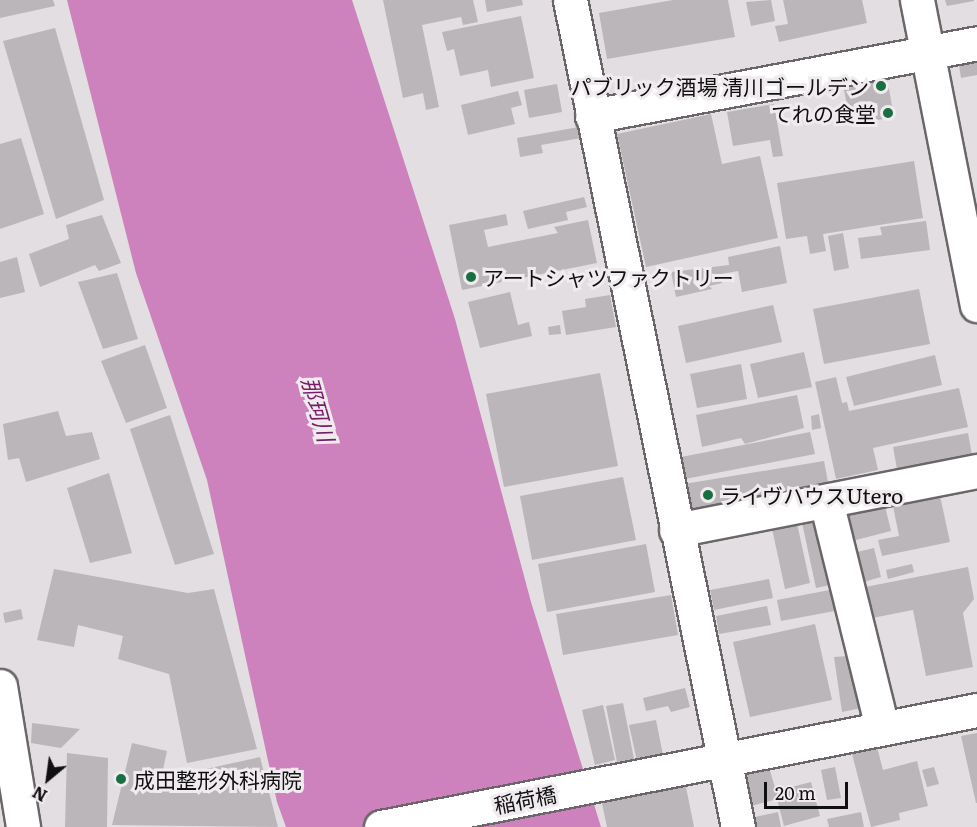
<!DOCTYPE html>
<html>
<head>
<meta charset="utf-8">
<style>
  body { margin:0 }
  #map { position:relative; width:977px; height:827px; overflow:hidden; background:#e2dee1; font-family:Literata,"Noto Sans JP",serif }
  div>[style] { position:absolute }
  .water>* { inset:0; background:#cd82bd }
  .building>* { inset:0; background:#bbb6ba }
  .roads { filter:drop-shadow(2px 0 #6a6669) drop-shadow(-2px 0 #6a6669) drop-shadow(0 2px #6a6669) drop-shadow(0 -2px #6a6669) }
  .minor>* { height:33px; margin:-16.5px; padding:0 16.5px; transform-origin:16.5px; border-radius:16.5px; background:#fff }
  .dots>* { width:16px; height:16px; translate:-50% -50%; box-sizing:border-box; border:3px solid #f0ebee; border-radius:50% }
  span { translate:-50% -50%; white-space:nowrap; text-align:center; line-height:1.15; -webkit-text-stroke:6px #f0ebee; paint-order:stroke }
  .poi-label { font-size:21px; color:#111011 }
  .right { translate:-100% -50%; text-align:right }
  .left { translate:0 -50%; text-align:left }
  .street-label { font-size:21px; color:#111011 }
  .water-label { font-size:22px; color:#761d69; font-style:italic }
  .north { position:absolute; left:18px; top:749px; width:60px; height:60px; -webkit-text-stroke:4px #f0ebee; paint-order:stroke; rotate:209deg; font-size:16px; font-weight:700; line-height:24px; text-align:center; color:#111011 }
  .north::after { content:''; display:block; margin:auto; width:21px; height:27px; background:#111011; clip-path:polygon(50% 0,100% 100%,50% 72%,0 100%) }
  .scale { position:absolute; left:764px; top:782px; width:84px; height:27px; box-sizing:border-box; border:3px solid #111011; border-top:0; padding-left:8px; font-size:18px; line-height:21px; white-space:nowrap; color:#111011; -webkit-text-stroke:4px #f0ebee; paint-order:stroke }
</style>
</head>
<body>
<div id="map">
  <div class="water">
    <i style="clip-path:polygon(67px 0,352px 0,455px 319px,531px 602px,601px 827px,286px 827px,277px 802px,207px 480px,136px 273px)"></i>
  </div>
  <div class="building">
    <i style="clip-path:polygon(0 0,53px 0,55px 6px,0 18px)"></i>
    <i style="clip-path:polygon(383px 0,473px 0,478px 22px,463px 25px,461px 17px,422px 25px,439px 107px,426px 110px,423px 93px,403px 98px)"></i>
    <i style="clip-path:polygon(485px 0,522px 0,523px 5px,487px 12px)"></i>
    <i style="clip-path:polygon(673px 0,728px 0,735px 37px,607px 59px,599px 13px)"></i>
    <i style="clip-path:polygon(771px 0,775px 21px,751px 26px,746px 2px)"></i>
    <i style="clip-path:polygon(783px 0,862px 0,867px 23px,779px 42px,775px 26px,788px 24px)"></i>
    <i style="clip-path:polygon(945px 0,974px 0,974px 1px,947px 6px)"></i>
    <i style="clip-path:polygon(521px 16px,534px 78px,491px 87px,488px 70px,460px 76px,454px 49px,447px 51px,442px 32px)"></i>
    <i style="clip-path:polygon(55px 28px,104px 200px,56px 219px,3px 41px)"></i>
    <i style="clip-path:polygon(977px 53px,977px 75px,961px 78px,959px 65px,963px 55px)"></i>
    <i style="clip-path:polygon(886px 72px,894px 117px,851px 125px,842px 80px)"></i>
    <i style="clip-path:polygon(557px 84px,562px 112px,529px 118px,524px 90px)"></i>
    <i style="clip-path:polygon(518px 91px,522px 105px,511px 108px,515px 124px,468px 135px,461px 105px)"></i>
    <i style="clip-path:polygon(774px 104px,783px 156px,773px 157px,770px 140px,733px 146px,727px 112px)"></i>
    <i style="clip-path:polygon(711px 114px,722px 164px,760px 156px,778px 238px,646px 267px,617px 134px)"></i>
    <i style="clip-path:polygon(579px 127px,581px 138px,541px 145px,543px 153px,520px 157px,517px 138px)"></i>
    <i style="clip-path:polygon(21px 138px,44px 214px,0 229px,0 144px)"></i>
    <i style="clip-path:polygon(914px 161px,923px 218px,823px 234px,826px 251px,810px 254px,807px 236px,786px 239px,777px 183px)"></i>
    <i style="clip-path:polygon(584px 197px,587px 207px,566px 212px,568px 220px,528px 229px,523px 211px)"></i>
    <i style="clip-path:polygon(506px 214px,508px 225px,484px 230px,488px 247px,558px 233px,554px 227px,588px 220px,597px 263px,462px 290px,449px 225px)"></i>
    <i style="clip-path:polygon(102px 215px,121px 263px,99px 271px,95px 265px,40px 287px,29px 254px,69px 239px,66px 225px)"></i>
    <i style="clip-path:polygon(926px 221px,930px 250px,861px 259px,858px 238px,882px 235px,880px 227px)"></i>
    <i style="clip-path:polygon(843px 233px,849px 268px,834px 271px,828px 236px)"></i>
    <i style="clip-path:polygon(780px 246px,787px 283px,742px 292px,738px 271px,721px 274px,722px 283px,709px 286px,712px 289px,676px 297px,671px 272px,729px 265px,728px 257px)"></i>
    <i style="clip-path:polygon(17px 257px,25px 292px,0 298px,0 262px)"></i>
    <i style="clip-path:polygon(117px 273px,138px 339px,103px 349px,78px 282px)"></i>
    <i style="clip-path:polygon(919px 289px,930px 344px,824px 364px,813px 309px)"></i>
    <i style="clip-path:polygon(510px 292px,518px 325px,529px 322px,532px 336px,480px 348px,468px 302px)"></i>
    <i style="clip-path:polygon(610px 295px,616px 327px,566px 335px,562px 311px,586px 307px,585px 299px)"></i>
    <i style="clip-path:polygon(773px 305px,782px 342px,686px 363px,678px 326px)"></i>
    <i style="clip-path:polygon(560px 325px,561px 334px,549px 335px,548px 327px)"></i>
    <i style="clip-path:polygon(145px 345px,167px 408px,126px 423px,101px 361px)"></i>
    <i style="clip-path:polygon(804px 352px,812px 387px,758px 398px,750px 364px)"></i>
    <i style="clip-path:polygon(935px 355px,942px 385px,854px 406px,846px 377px)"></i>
    <i style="clip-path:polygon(741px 364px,747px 399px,697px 408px,690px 374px)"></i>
    <i style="clip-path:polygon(600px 373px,618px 466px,504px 487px,486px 394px)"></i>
    <i style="clip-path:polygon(836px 377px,842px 403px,847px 402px,849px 411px,959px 388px,968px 427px,873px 448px,878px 470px,836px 479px,815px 382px)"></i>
    <i style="clip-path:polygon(797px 395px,804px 428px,745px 444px,741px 438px,702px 447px,696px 415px)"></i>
    <i style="clip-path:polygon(58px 411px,66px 436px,92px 432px,100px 459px,26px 482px,19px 458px,8px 460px,3px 424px)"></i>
    <i style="clip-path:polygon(819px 414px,821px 428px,812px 430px,811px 416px)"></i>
    <i style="clip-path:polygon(170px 415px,214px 554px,175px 565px,130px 429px)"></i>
    <i style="clip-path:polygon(810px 432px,815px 454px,685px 479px,681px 457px)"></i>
    <i style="clip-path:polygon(968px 433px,972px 455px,897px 469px,893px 447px)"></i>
    <i style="clip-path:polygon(824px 461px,829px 487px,695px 509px,688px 506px,684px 484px)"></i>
    <i style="clip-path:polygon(109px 473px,132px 553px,90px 563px,67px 488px)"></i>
    <i style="clip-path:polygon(623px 477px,636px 540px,532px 560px,520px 496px)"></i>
    <i style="clip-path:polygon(939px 491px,950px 542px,882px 556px,878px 540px,899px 536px,892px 501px)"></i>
    <i style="clip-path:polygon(883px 498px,891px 531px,848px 542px,840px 509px)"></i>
    <i style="clip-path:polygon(820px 514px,835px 584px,816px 588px,801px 518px)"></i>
    <i style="clip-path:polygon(796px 519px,810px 583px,785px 589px,771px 524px)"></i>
    <i style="clip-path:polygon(646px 544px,655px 592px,547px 612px,538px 564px)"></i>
    <i style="clip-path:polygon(874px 548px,881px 577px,860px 583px,853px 553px)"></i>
    <i style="clip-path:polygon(912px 564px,914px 572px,888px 579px,886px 570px)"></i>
    <i style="clip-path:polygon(968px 567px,974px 599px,963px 613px,973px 667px,926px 676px,913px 610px,872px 618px,865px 587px)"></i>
    <i style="clip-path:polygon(54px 569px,188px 593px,214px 589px,257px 749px,187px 763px,169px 674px,118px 659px,123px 636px,78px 625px,74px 647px,37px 640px)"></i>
    <i style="clip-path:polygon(769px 579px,773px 598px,714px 610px,710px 590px)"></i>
    <i style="clip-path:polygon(835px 589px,840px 610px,781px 621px,777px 600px)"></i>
    <i style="clip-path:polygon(671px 595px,678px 635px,563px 655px,556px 614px)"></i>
    <i style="clip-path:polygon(767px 606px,771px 625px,719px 634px,716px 616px)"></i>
    <i style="clip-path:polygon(21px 609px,23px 619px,5px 623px,3px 613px)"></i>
    <i style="clip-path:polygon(815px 624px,832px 700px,750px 717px,733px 642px)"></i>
    <i style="clip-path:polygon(849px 656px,861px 708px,842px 712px,834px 657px)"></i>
    <i style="clip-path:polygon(685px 688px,690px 707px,671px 712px,668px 706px,646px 711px,643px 698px)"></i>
    <i style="clip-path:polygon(623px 703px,634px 759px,617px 762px,606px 706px)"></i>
    <i style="clip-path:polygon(603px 705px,615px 760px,595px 765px,582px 710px)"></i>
    <i style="clip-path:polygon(656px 720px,663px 755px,637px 761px,629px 725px)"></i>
    <i style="clip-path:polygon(32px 723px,80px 729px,61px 748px,31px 743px)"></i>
    <i style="clip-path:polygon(977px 733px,977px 803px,976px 803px,961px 736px)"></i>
    <i style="clip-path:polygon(132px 743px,167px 751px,161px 779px,260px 757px,278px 827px,112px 825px)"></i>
    <i style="clip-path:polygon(877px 747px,883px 770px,917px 761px,928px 806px,899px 813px,900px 820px,871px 827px,852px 754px)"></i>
    <i style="clip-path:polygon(67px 753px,108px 758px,107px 827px,65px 827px)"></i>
    <i style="clip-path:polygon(768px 764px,776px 791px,811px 782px,820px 816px,784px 826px,777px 799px,748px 807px,738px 772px)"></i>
    <i style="clip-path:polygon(835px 767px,841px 798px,827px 800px,821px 770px)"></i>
    <i style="clip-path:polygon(934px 767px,939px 784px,927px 787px,922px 770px)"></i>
    <i style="clip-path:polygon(685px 782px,694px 827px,607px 827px,601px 799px)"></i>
    <i style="clip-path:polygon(778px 812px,781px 827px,752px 827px,750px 818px)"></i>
    <i style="clip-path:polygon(861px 812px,864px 827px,829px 827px,827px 819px)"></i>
  </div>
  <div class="roads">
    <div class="minor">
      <i style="left:570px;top:0;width:844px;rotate:78.52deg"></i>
      <i style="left:917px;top:0;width:311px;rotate:78.9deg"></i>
      <i style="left:592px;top:116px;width:392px;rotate:-10.7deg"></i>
      <i style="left:826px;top:501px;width:233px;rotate:76.1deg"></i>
      <i style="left:676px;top:530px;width:307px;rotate:-11.1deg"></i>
      <i style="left:0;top:686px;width:143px;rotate:80.7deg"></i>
      <i style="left:381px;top:827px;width:607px;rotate:-11.11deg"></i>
    </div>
  </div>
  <div class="dots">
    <i style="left:881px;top:86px;background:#196f41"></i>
    <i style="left:888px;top:113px;background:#196f41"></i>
    <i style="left:471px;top:277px;background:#196f41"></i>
    <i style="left:708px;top:495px;background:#196f41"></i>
    <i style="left:121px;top:779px;background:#196f41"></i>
  </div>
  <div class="poi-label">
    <span class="right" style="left:869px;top:86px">パブリック酒場 清川ゴールデン</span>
    <span class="right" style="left:876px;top:113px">てれの食堂</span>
    <span class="left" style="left:483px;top:277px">アートシャツファクトリー</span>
    <span class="left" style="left:720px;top:495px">ライヴハウスUtero</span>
    <span class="left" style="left:134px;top:779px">成田整形外科病院</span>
  </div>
  <div class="street-label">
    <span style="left:525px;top:799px;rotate:-11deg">稲荷橋</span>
  </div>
  <div class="water-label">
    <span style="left:319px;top:409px;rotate:74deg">那珂川</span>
  </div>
  <div class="north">N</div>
  <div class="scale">20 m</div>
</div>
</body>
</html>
